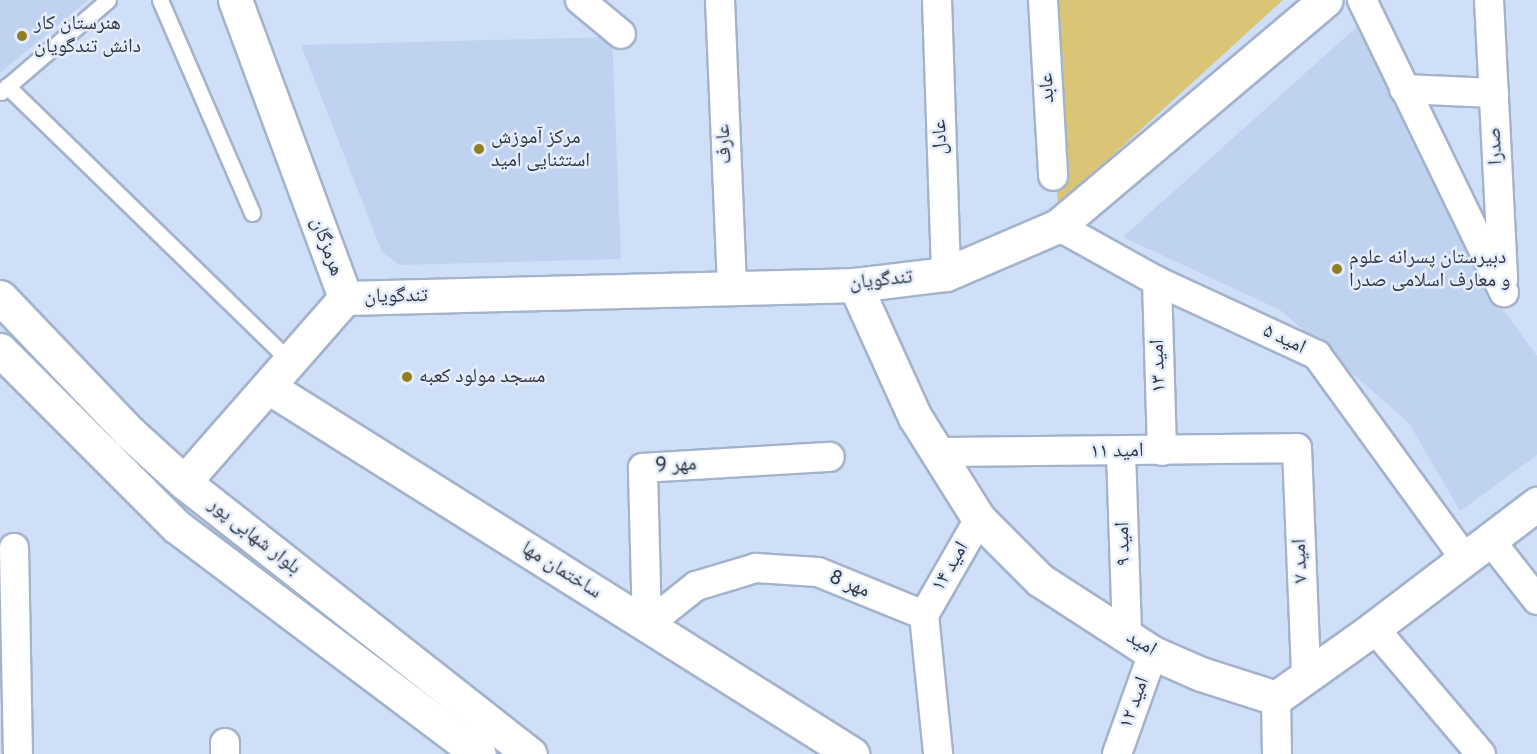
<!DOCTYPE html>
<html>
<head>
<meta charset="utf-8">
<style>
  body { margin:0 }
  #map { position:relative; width:1537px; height:754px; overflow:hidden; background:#d0dff8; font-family:Overpass,"Noto Naskh Arabic",sans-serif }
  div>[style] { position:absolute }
  .built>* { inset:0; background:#bfd2f0 }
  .green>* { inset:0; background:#dac576 }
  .roads { filter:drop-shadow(2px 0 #a4b3cb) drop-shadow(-2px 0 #a4b3cb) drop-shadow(0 2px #a4b3cb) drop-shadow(0 -2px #a4b3cb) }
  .lane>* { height:15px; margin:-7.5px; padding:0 7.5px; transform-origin:7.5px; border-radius:7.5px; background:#fff }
  .street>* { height:28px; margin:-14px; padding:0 14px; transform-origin:14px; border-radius:14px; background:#fff }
  .secondary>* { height:33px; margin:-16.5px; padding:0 16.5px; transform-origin:16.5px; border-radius:16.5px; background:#fff }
  .dots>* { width:16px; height:16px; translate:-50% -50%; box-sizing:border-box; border:3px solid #e3ecfb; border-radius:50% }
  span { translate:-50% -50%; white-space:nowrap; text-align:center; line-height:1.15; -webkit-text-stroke:5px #e3ecfb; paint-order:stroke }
  .poi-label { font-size:20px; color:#313740 }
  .left { translate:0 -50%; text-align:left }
  .street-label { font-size:20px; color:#313740 }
</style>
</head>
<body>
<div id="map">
  <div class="built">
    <i style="clip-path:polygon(0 0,88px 0,0 73px)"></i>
    <i style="clip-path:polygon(1361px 23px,1497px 301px,1537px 356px,1537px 455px,1460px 511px,1409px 423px,1280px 310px,1123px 237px)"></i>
    <i style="clip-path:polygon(612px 37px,621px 259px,399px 265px,382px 252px,301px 45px)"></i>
  </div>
  <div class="green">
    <i style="clip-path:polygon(1043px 0,1283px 0,1058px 205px)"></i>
  </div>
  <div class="roads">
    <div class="lane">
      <i style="left:160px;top:0;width:232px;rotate:66.6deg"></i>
      <i style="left:7px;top:86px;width:396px;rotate:44.2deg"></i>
      <i style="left:1px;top:92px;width:141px;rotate:-40.7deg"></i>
    </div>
    <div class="street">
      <i style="left:580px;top:0;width:53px;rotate:39.7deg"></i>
      <i style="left:720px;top:0;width:289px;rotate:87.6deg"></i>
      <i style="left:937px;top:0;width:274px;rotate:88.1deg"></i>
      <i style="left:1043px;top:0;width:176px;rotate:86.7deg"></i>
      <i style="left:1362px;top:0;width:325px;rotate:64.1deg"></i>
      <i style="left:1489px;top:0;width:280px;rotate:87.1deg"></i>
      <i style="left:1404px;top:89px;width:90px;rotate:2.5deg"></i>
      <i style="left:1058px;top:226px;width:113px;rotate:29.1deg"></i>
      <i style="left:1157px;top:281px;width:176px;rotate:24.8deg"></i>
      <i style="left:1317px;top:355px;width:252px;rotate:54deg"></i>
      <i style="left:1157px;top:281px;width:170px;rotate:88.3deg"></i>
      <i style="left:937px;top:452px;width:360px;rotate:-0.6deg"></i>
      <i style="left:1297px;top:448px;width:226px;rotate:87.7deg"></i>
      <i style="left:1121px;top:452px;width:184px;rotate:88.1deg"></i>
      <i style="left:1490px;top:540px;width:76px;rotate:51.9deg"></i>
      <i style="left:14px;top:548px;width:206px;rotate:88.9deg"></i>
      <i style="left:924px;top:615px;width:140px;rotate:84.2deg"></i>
      <i style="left:924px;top:615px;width:111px;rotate:-60.2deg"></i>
      <i style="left:647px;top:625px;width:157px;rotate:-91.5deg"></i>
      <i style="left:643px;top:468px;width:187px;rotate:-3.4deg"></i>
      <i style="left:647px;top:625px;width:63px;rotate:-38.5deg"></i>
      <i style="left:696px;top:586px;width:63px;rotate:-16.7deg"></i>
      <i style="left:756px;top:568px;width:62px;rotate:3.7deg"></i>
      <i style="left:818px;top:572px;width:114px;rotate:22.1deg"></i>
      <i style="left:1374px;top:628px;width:165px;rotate:49.7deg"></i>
      <i style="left:1276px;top:698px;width:56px;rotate:89deg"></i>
      <i style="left:225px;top:743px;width:11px;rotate:90deg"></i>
      <i style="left:1117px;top:754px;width:107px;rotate:-70.4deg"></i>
    </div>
    <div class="secondary">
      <i style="left:235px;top:0;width:318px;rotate:69.7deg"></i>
      <i style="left:855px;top:285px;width:145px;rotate:65.6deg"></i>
      <i style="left:915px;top:417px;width:120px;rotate:57.9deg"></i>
      <i style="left:979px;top:519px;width:86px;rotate:45deg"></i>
      <i style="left:1040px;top:580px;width:135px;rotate:32.9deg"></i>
      <i style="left:1153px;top:653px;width:52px;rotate:23.6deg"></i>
      <i style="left:1201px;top:674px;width:79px;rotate:17.7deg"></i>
      <i style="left:1276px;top:698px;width:120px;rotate:-35.5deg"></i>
      <i style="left:1374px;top:628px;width:205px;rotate:-37.3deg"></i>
      <i style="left:0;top:297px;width:187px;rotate:46.3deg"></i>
      <i style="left:129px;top:432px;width:74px;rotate:42.3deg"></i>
      <i style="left:184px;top:482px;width:440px;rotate:38.2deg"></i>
      <i style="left:345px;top:298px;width:510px;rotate:-1.46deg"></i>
      <i style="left:855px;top:285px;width:92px;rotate:-6.9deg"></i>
      <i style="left:946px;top:274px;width:122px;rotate:-23.2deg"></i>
      <i style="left:1058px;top:226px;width:350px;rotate:-40.2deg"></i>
      <i style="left:0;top:350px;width:249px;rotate:45deg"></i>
      <i style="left:176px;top:526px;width:379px;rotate:37deg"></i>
      <i style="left:270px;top:388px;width:688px;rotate:32.16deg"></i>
      <i style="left:184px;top:482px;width:244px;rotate:-48.8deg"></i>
    </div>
  </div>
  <div class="dots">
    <i style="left:22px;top:36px;background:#927d23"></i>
    <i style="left:479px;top:149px;background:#927d23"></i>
    <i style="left:1337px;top:269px;background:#927d23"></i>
    <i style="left:407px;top:377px;background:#927d23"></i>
  </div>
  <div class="poi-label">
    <span class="left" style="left:34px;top:36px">هنرستان کار<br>دانش تندگویان</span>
    <span class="left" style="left:491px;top:150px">مرکز آموزش<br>استثنایی امید</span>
    <span class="left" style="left:1349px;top:270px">دبیرستان پسرانه علوم<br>و معارف اسلامی صدرا</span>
    <span class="left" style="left:419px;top:377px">مسجد مولود کعبه</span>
  </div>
  <div class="street-label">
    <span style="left:1048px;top:88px;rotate:-93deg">عابد</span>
    <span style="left:941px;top:137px;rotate:-92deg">عادل</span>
    <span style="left:725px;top:144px;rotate:-93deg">عارف</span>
    <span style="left:1496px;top:146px;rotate:-93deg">صدرا</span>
    <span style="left:326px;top:247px;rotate:70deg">هرمزگان</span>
    <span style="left:881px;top:281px;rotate:-6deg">تندگویان</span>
    <span style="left:396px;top:297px;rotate:-1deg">تندگویان</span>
    <span style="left:1284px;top:340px;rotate:25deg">امید ۵</span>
    <span style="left:1159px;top:366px;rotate:-92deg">امید ۱۳</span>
    <span style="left:1117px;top:452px;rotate:-1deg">امید ۱۱</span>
    <span style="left:676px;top:466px;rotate:-3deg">مهر 9</span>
    <span style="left:254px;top:537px;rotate:38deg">بلوار شهابی پور</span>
    <span style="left:1124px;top:544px;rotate:-92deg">امید ۹</span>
    <span style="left:1301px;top:561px;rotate:-92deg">امید ۷</span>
    <span style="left:951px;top:567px;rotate:-60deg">امید ۱۴</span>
    <span style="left:561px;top:571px;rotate:32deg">ساختمان مها</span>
    <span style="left:849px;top:585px;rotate:22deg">مهر 8</span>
    <span style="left:1141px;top:644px;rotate:31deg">امید</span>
    <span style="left:1135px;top:703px;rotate:-70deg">امید ۱۲</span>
  </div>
</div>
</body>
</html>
